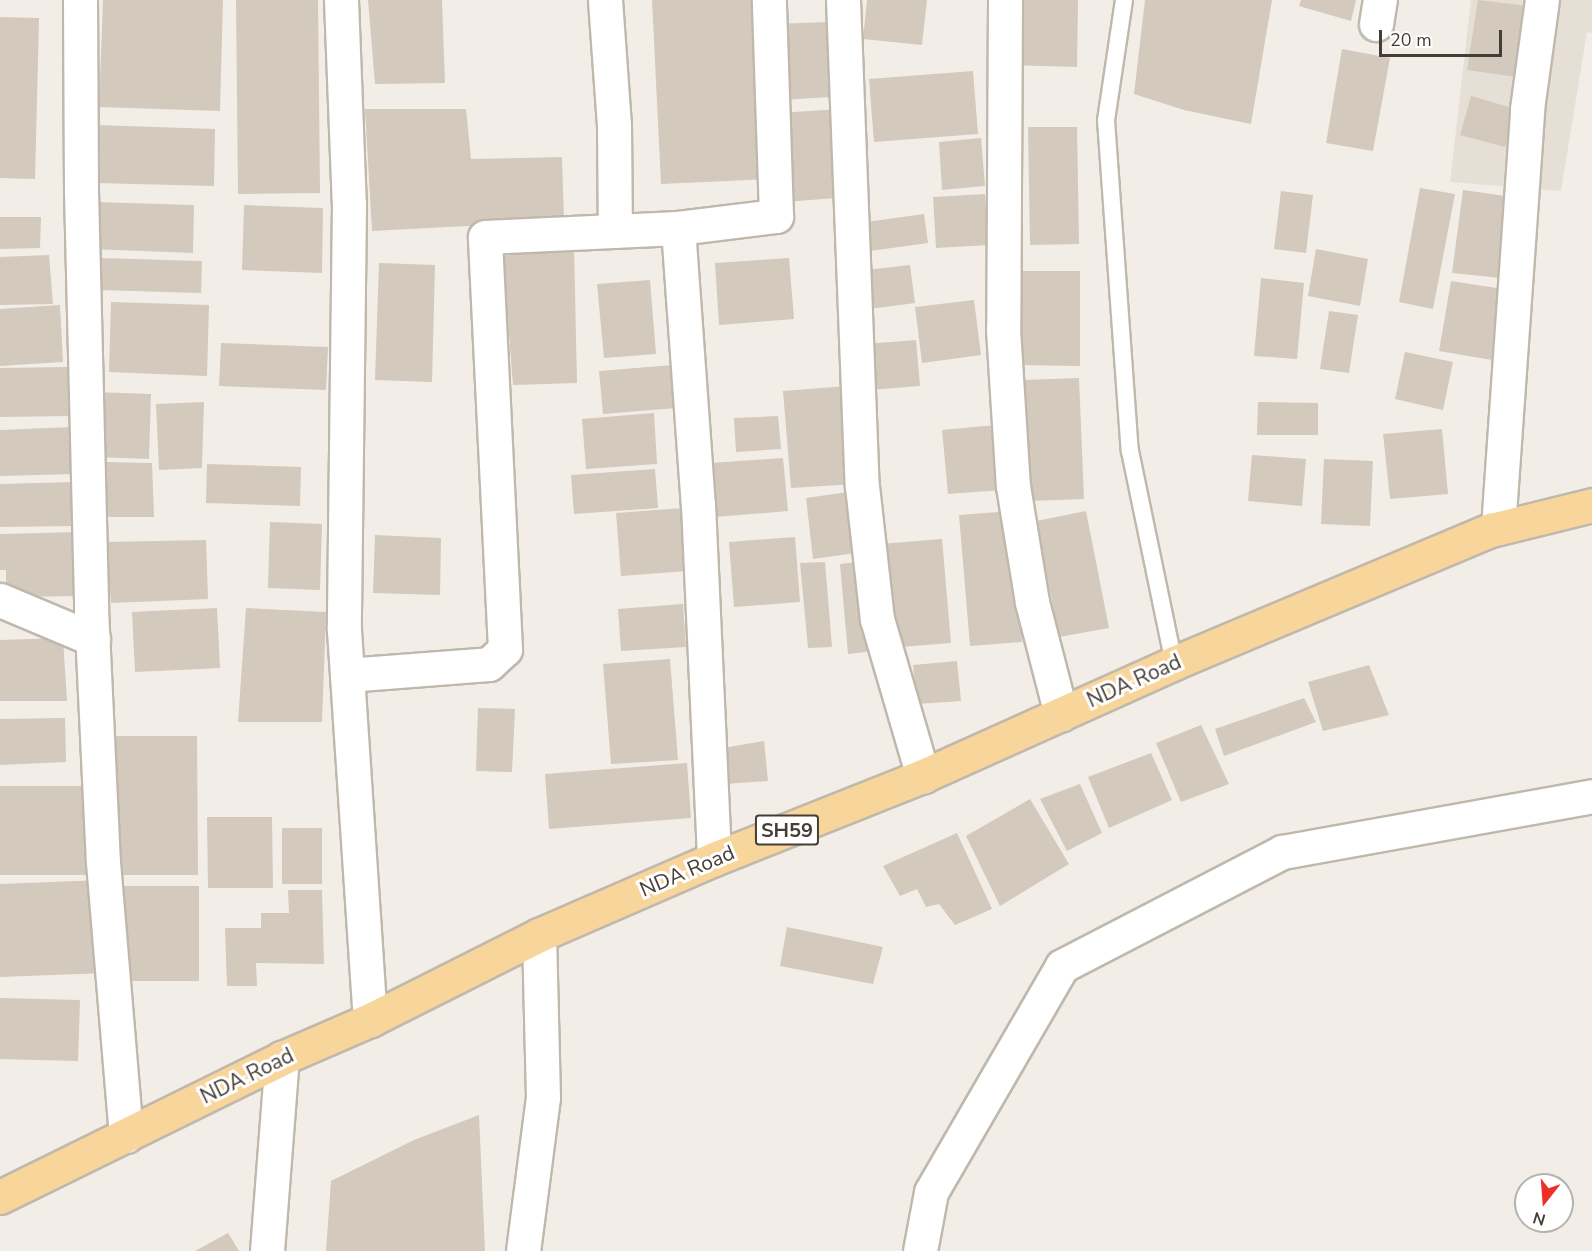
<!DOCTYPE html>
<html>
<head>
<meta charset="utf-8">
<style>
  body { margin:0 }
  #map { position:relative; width:1592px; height:1251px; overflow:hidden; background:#f2eee7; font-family:"Nunito Sans",sans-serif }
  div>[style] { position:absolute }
  .residential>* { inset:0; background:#e6dfd6 }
  .building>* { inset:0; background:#d3c9bd }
  .roads { filter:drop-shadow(2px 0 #c0b8ad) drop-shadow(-2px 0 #c0b8ad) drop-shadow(0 2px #c0b8ad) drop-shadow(0 -2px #c0b8ad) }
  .service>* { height:16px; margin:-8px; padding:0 8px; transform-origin:8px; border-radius:8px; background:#fff }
  .minor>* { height:33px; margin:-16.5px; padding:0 16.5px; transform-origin:16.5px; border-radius:16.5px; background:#fff }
  .tertiary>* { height:33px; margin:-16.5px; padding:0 16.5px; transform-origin:16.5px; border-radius:16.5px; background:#fff }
  .primary>* { height:33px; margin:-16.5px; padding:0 16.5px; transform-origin:16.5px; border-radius:16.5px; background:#f8d59b }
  span { translate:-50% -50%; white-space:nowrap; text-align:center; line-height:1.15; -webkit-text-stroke:6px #fff; paint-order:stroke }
  .shield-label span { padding:2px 4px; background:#fff; border:2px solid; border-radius:4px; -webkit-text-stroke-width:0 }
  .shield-label { font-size:20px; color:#453e37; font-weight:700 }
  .street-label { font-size:21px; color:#453e37 }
  .north { position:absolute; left:1514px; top:1173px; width:60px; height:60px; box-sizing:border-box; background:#fff; border:2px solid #b5b2af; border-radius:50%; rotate:197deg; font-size:16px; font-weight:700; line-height:24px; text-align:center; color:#453e37 }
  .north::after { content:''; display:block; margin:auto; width:21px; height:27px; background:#ec3025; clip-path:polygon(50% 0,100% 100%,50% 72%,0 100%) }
  .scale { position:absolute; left:1379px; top:30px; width:123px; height:27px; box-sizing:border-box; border:3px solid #453e37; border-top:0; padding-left:8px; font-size:18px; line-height:21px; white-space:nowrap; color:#453e37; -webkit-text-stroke:4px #fff; paint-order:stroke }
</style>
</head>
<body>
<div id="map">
  <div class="residential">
    <i style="clip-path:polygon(1471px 0,1592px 0,1592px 33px,1587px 32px,1561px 191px,1450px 182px)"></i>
  </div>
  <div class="building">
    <i style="clip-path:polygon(103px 0,223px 0,220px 111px,99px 107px)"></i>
    <i style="clip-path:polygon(236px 0,318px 0,320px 193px,238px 194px)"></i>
    <i style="clip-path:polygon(368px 0,442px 0,445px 83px,375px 84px)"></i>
    <i style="clip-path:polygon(652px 0,758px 0,767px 179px,661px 184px)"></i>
    <i style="clip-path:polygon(867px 0,927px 0,922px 45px,863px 39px)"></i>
    <i style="clip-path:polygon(1012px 0,1078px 0,1077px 67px,1010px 65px)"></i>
    <i style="clip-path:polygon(1145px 0,1272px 0,1251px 124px,1184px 110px,1134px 94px)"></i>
    <i style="clip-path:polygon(1301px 0,1356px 0,1351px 21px,1299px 6px)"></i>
    <i style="clip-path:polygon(1478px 0,1536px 7px,1524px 78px,1467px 70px)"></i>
    <i style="clip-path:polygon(0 17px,39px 18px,35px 179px,0 178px)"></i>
    <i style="clip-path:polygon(827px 22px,831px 97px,781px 100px,777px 24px)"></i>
    <i style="clip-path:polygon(1342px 49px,1390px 58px,1373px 151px,1326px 143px)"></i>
    <i style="clip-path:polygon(973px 71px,978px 134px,874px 142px,869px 79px)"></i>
    <i style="clip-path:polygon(1471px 96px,1516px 109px,1505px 147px,1460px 135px)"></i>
    <i style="clip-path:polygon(365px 109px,466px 109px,471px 159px,562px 157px,564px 221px,372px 231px)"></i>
    <i style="clip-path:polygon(840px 109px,847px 197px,786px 202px,779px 113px)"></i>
    <i style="clip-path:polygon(96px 125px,215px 129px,214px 186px,95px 183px)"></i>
    <i style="clip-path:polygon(1028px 127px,1077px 127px,1079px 244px,1030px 245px)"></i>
    <i style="clip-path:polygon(981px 138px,985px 186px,942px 190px,939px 142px)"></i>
    <i style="clip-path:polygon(1420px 188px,1455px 194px,1433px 309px,1399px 302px)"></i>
    <i style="clip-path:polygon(1463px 190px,1513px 197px,1501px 278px,1452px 273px)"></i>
    <i style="clip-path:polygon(1281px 191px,1313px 195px,1306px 253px,1274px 249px)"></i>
    <i style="clip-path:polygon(985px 194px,988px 245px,936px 248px,933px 197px)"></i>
    <i style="clip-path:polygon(92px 202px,194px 205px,193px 253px,90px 249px)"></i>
    <i style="clip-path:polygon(244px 205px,323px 208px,322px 273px,242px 270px)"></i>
    <i style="clip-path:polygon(924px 214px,928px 243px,870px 251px,866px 222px)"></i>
    <i style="clip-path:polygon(0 217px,41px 217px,40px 248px,0 249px)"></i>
    <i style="clip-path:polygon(574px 247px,577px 383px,513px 385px,503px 256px)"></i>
    <i style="clip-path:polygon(1316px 249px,1368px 259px,1360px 306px,1308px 296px)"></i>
    <i style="clip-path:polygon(49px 255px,53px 304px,0 305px,0 257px)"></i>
    <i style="clip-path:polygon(99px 258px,202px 261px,201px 293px,98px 290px)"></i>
    <i style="clip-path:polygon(789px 258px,794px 319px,719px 325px,715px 263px)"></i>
    <i style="clip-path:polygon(379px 263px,435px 265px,432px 382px,375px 380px)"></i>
    <i style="clip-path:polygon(910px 265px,915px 303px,862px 310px,857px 271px)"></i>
    <i style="clip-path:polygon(1018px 271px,1080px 271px,1080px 366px,1017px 365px)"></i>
    <i style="clip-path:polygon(1261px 278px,1304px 283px,1297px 359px,1254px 356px)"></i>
    <i style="clip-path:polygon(650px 280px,656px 354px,604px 358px,597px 284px)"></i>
    <i style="clip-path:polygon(1451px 281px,1503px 289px,1492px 360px,1439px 351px)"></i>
    <i style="clip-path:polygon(974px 300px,981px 355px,922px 363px,915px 307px)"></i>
    <i style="clip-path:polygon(111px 302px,209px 305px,207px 376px,109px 372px)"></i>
    <i style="clip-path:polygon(60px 305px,63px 362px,0 366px,0 309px)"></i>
    <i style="clip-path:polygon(1329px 311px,1358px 315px,1349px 373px,1320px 369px)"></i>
    <i style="clip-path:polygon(916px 340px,920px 386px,869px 390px,865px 344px)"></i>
    <i style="clip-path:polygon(221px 343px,328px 347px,326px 390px,219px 386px)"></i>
    <i style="clip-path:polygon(1405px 352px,1453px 362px,1443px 410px,1395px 399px)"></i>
    <i style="clip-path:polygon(673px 365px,676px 408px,603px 414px,599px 371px)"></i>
    <i style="clip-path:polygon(69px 367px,70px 416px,0 417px,0 368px)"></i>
    <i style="clip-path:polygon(1079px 378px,1084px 499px,1030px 501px,1024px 380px)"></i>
    <i style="clip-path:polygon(847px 386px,855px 484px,791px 488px,783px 391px)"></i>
    <i style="clip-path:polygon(95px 392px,151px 394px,149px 459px,93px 457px)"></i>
    <i style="clip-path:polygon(204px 402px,202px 468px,159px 470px,156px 404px)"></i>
    <i style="clip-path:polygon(1258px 402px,1318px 403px,1318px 435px,1257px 435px)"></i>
    <i style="clip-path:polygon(654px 413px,657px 464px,586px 469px,582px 419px)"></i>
    <i style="clip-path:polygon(778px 416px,781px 449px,736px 452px,734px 418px)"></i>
    <i style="clip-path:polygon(996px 425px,1002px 490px,948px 494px,942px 430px)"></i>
    <i style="clip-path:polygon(72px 427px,74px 474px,0 476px,0 430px)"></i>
    <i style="clip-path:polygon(1442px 429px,1448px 494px,1390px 499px,1383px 434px)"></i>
    <i style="clip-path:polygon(1252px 455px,1306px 459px,1302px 506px,1248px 501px)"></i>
    <i style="clip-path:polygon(783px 458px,788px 511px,715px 517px,711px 463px)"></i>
    <i style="clip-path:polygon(1324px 459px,1373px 461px,1370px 526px,1321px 524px)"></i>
    <i style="clip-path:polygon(104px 462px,152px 463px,154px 517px,106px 517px)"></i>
    <i style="clip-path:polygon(207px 464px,301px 467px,300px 506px,206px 503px)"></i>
    <i style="clip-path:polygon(655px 469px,658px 508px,574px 514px,571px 475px)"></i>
    <i style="clip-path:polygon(74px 482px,75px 526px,0 527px,0 484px)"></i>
    <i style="clip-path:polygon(855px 491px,863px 552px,813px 559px,806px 498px)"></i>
    <i style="clip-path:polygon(696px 507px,700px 570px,621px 576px,616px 513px)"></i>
    <i style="clip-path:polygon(1012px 511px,1022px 642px,970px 646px,959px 515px)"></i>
    <i style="clip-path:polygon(1086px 511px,1109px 628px,1059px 637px,1036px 521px)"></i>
    <i style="clip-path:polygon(270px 522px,322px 524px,320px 590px,268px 588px)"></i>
    <i style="clip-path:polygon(80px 532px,82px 596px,6px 597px,6px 570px,0 570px,0 534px)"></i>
    <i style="clip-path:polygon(375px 535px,441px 538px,440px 595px,373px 593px)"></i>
    <i style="clip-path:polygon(795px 537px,800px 602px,734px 607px,729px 542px)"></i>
    <i style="clip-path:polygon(942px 539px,951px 643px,888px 648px,880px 544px)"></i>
    <i style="clip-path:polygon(206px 540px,208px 599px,111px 603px,106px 542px)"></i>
    <i style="clip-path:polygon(865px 561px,873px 651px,848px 654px,840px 564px)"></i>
    <i style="clip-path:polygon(825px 562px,832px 647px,808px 648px,800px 563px)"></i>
    <i style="clip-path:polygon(683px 604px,686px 647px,621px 651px,618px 609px)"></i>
    <i style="clip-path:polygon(217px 608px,220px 668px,135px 672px,132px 612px)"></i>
    <i style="clip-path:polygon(246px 608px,326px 612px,322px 722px,238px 722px)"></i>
    <i style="clip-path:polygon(63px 638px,67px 701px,0 701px,0 640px)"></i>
    <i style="clip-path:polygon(670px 659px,678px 760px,611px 764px,603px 664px)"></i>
    <i style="clip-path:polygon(957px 661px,961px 701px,917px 704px,913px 665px)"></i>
    <i style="clip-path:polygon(1369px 665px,1389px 715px,1323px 731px,1308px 682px)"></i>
    <i style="clip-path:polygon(1304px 698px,1316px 722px,1224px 756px,1215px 729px)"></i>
    <i style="clip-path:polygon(478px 708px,515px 709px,512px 772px,476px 771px)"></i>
    <i style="clip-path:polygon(65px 718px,66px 762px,0 765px,0 719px)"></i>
    <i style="clip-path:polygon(1201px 725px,1229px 784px,1181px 802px,1156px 743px)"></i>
    <i style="clip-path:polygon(111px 736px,197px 736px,198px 875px,112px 875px)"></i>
    <i style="clip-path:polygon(764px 741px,768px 781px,724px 784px,723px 748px)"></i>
    <i style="clip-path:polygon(1151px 753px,1172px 800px,1109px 828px,1088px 777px)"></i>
    <i style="clip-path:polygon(687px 763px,691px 818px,549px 829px,545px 774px)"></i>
    <i style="clip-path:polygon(1080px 784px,1102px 833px,1067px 851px,1040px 799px)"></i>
    <i style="clip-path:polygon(0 786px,90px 786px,90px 875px,0 875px)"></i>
    <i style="clip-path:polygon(1030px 799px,1069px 864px,1000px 906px,966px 836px)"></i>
    <i style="clip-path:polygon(207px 817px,272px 817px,273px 888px,208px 888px)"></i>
    <i style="clip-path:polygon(282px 828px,322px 828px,322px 884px,282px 884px)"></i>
    <i style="clip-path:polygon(957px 833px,992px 909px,955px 925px,939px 904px,926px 907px,917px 889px,900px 896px,883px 866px)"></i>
    <i style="clip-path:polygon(102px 880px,106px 973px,0 977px,0 884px)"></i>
    <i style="clip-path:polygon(120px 886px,199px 886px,199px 981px,121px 981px)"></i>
    <i style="clip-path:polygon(288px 890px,322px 890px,324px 964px,256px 963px,257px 986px,227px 986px,225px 928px,261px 928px,261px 913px,289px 913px)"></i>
    <i style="clip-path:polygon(787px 927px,883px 947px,873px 984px,780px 966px)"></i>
    <i style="clip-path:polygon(0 998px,80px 1000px,78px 1061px,0 1059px)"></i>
    <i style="clip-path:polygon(479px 1115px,485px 1251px,326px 1251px,331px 1181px,414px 1140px)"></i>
    <i style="clip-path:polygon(228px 1233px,239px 1251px,195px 1251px)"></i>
  </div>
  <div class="roads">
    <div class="service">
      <i style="left:1124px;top:0;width:121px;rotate:98.5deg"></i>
      <i style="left:1106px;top:120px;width:332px;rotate:85.9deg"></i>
      <i style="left:1130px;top:451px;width:217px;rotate:78.3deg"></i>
    </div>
    <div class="minor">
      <i style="left:80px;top:0;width:191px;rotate:89.7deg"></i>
      <i style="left:81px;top:191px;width:418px;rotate:88.6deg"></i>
      <i style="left:91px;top:609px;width:253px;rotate:87.3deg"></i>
      <i style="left:103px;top:862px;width:275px;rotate:85.2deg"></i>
      <i style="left:341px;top:0;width:204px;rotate:87.8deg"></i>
      <i style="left:349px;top:204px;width:426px;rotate:90.7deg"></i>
      <i style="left:344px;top:630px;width:391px;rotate:86.2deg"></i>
      <i style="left:605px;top:0;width:125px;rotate:85.9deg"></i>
      <i style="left:614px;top:125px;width:106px;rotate:89.5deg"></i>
      <i style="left:843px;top:0;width:486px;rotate:87.8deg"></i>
      <i style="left:862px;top:486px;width:134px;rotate:83.6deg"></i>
      <i style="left:877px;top:619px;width:164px;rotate:73.7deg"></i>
      <i style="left:1005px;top:0;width:329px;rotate:90.3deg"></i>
      <i style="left:1003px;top:329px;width:157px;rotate:86.4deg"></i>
      <i style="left:1013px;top:486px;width:118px;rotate:80.7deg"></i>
      <i style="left:1032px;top:602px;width:116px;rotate:75.5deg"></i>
      <i style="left:1376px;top:24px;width:24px;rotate:-81deg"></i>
      <i style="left:678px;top:228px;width:277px;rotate:85.9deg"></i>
      <i style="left:698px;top:504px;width:355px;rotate:87.4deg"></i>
      <i style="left:1498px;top:528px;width:420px;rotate:-86deg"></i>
      <i style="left:1527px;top:109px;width:110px;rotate:-82.2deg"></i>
      <i style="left:0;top:600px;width:101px;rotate:22.8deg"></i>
      <i style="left:347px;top:675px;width:142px;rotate:-4.4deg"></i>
      <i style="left:489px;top:664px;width:22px;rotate:-43deg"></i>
      <i style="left:505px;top:649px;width:412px;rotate:-92.8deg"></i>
      <i style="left:485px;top:237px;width:193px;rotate:-2.7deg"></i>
      <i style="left:678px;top:228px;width:99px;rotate:-7deg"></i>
      <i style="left:776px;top:216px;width:216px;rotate:-91.9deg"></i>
      <i style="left:267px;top:1251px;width:194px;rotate:-85.6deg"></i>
      <i style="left:523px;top:1251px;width:154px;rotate:-82.6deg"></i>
      <i style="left:543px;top:1098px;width:163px;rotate:-91.4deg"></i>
    </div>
    <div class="tertiary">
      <i style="left:920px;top:1251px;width:60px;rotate:-79.4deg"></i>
      <i style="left:931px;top:1192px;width:261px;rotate:-59.9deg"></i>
      <i style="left:1062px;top:966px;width:248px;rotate:-27.4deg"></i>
      <i style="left:1282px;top:852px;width:315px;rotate:-10.2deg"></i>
    </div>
    <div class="primary">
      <i style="left:0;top:1197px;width:314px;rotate:-26.2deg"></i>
      <i style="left:282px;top:1058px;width:96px;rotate:-23.4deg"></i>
      <i style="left:370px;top:1020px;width:189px;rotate:-26.7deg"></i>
      <i style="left:539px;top:935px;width:191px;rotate:-23.5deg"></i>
      <i style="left:714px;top:859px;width:225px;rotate:-21.7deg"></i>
      <i style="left:923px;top:776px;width:275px;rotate:-24.2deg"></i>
      <i style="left:1174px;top:663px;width:344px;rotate:-22.8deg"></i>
      <i style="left:1491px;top:530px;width:104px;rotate:-13.9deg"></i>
    </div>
  </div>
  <div class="shield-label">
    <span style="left:787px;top:830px">SH59</span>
  </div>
  <div class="street-label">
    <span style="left:1134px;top:681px;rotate:-24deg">NDA Road</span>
    <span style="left:687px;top:871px;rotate:-23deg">NDA Road</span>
    <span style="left:247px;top:1076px;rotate:-26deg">NDA Road</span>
  </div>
  <div class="north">N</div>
  <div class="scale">20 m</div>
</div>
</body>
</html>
